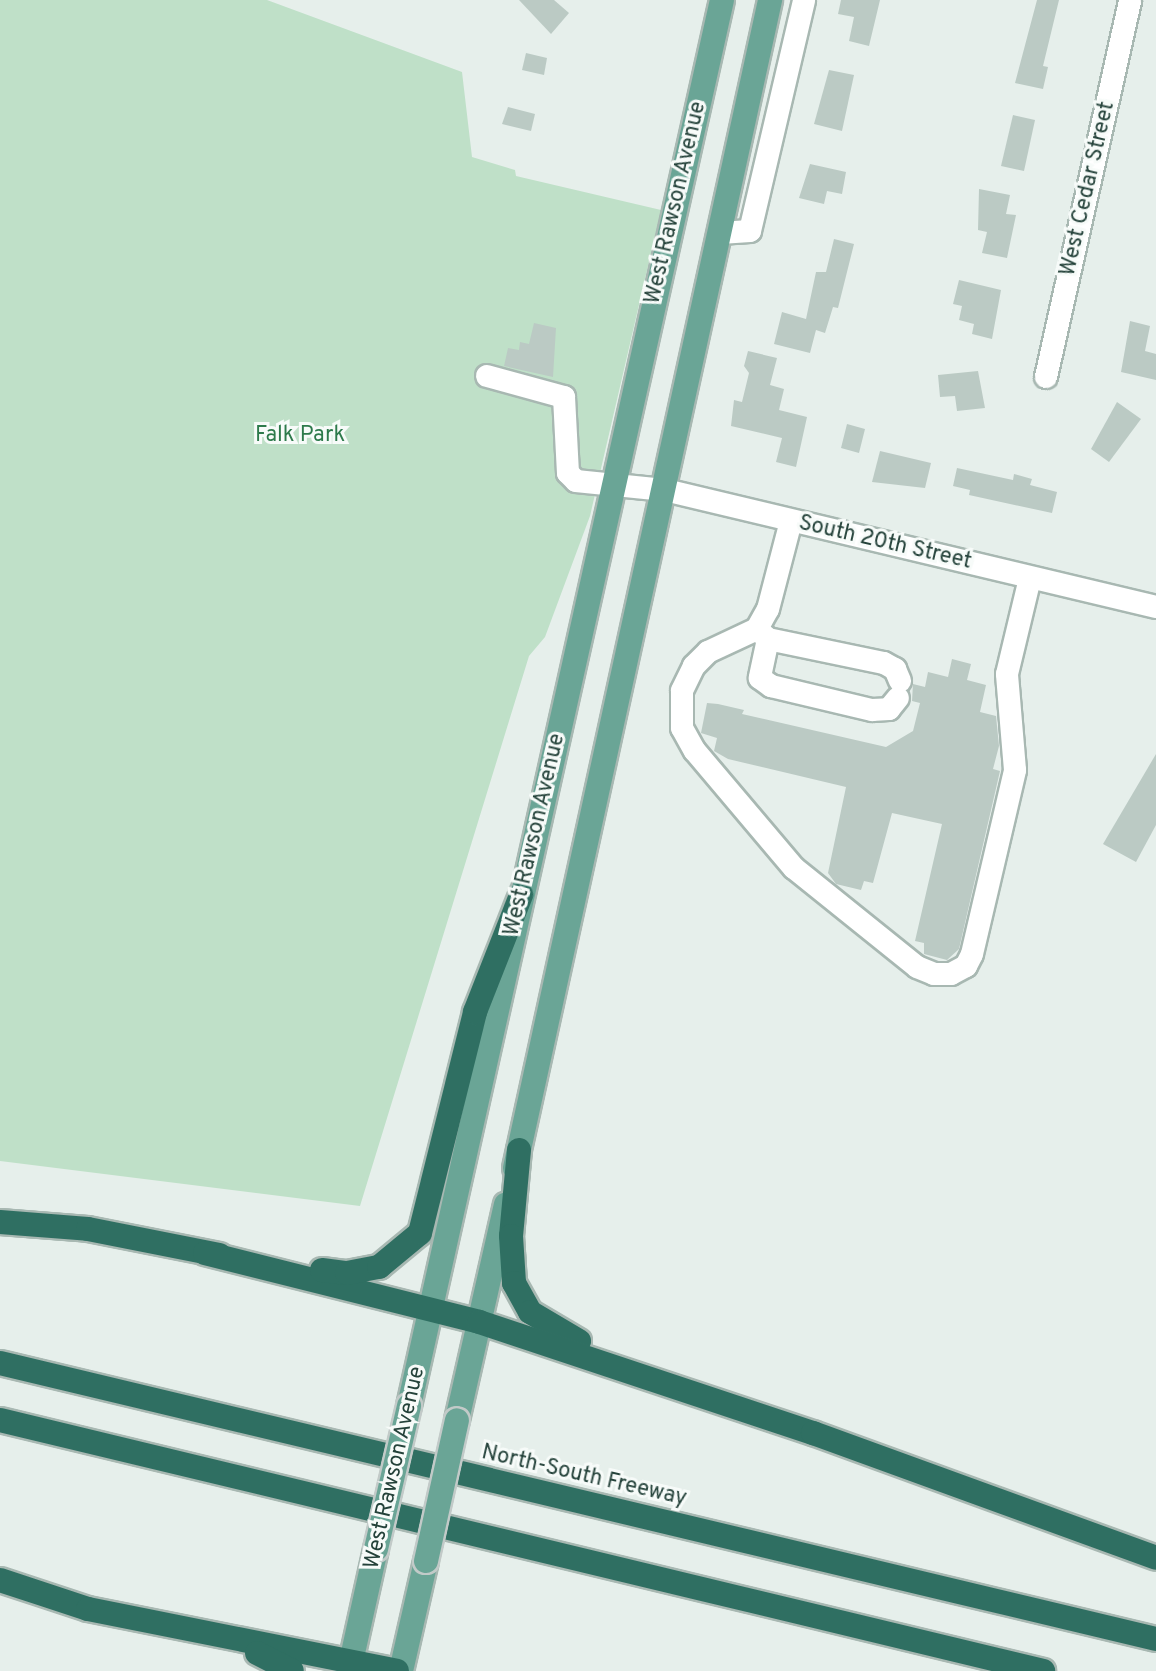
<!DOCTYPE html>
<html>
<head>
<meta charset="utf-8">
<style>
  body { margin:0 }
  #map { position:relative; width:1156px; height:1671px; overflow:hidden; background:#e6efeb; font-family:Overpass,sans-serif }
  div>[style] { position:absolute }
  .green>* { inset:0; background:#bfe0c8 }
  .building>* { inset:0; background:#bbcac4 }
  .roads { filter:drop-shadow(2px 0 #a8b8b2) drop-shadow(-2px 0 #a8b8b2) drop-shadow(0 2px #a8b8b2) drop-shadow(0 -2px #a8b8b2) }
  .minor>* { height:22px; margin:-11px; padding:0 11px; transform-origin:11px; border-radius:11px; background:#fff }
  .major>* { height:24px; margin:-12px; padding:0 12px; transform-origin:12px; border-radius:12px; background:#6aa596 }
  .highway>* { height:24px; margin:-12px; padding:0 12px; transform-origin:12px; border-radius:12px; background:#2f6f62 }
  .bridges { filter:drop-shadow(2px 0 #c2cac8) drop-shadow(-2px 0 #c2cac8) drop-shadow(0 2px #c2cac8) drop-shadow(0 -2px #c2cac8) }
  .major-bridge>* { height:24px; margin:-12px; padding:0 12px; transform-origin:12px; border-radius:12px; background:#6aa596 }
  span { translate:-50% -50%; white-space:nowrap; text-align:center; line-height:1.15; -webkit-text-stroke:6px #f7fbf9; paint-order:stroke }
  .street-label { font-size:22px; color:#24423a }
  .park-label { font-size:22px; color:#2d7a4b }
</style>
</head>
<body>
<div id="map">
  <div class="green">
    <i style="clip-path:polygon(0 0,267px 0,462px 72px,472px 157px,515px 170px,516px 176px,661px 210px,590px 516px,545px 637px,529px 656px,360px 1206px,0 1161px)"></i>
  </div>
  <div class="building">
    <i style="clip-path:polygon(519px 0,554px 0,569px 13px,551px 34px)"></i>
    <i style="clip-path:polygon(841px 0,880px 0,869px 46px,849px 41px,854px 17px,838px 14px)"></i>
    <i style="clip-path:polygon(1037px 0,1059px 0,1043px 66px,1048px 67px,1043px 89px,1015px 83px)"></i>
    <i style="clip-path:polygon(526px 53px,547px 58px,544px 75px,522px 70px)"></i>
    <i style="clip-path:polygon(829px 70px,854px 75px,842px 131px,814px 124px)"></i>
    <i style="clip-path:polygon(508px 107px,535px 114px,531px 131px,502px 124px)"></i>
    <i style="clip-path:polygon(1013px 115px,1035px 120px,1024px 171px,1001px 166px)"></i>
    <i style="clip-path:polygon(810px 164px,846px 172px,842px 194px,827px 191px,824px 204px,799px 198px)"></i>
    <i style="clip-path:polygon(979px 189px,1010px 195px,1006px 214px,1016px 215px,1007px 258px,982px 253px,987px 232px,978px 230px)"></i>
    <i style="clip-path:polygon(834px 239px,854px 244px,838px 308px,833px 307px,825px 333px,816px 330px,810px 353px,774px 344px,782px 312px,806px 319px,816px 272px,826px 272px)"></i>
    <i style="clip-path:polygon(959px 280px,1001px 290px,992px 339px,972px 334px,974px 324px,959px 320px,962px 306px,953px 304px)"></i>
    <i style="clip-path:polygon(1130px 321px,1150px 326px,1145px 351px,1156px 354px,1156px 380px,1121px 372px)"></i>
    <i style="clip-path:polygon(534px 323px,556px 328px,553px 377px,504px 366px,508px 348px,519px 350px,520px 342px,529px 344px)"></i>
    <i style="clip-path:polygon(748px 351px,777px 358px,770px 385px,784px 389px,779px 410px,807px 417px,796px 467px,776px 462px,782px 438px,731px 426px,734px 400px,742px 402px,749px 373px,744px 366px)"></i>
    <i style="clip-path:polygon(978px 371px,985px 408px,957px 411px,955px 396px,940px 397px,938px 375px)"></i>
    <i style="clip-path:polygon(1117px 402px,1141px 419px,1109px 462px,1091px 449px)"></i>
    <i style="clip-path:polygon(847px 424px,865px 429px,859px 453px,841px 448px)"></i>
    <i style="clip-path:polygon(880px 451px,931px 463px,925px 488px,872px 482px)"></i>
    <i style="clip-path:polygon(957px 468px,1013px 480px,1014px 474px,1032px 479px,1030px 485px,1057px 492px,1052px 513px,969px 495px,970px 490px,953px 486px)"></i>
    <i style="clip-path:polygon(952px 659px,971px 664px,967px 680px,986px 685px,980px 712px,996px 716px,999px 746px,993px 769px,1000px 771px,959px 949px,947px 960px,924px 954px,924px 943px,915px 941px,942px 824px,892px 813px,873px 883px,864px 881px,861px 890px,836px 884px,828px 873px,846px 787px,728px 759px,714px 751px,717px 738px,701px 733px,707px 703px,718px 704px,744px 710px,742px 714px,886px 747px,913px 731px,920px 703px,912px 701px,913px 684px,925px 687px,928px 672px,948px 677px)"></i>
    <i style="clip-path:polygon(1156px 754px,1156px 825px,1136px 862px,1103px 844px)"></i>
  </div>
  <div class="roads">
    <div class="minor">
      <i style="left:720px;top:233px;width:30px;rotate:-4deg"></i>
      <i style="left:750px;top:231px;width:237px;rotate:-76.8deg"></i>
      <i style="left:487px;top:376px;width:80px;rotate:15.3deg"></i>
      <i style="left:564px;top:397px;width:76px;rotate:87deg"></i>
      <i style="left:568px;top:473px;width:11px;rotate:45deg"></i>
      <i style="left:576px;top:481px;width:89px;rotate:5.8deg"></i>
      <i style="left:665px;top:490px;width:505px;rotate:13.4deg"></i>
      <i style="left:1046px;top:377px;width:386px;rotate:-77.4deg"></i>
      <i style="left:791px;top:521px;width:91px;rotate:104.6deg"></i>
      <i style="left:768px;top:609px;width:23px;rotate:119deg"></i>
      <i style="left:757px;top:629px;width:54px;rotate:154.9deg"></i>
      <i style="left:708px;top:652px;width:20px;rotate:135deg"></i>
      <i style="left:694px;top:666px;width:28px;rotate:116deg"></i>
      <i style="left:682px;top:691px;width:37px;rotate:90deg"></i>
      <i style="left:682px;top:728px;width:26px;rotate:61deg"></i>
      <i style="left:695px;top:751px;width:153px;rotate:49.8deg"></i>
      <i style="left:794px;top:868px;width:158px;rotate:38.8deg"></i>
      <i style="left:917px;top:967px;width:18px;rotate:22deg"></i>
      <i style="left:934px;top:974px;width:17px"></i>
      <i style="left:951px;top:974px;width:17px;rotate:-28deg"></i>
      <i style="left:966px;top:966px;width:13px;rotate:-63deg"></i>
      <i style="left:972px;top:954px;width:189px;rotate:-76.8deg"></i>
      <i style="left:1015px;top:770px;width:96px;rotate:-94.8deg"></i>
      <i style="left:1007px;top:674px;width:99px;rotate:-76.5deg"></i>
      <i style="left:758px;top:630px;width:13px;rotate:42deg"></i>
      <i style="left:768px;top:639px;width:118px;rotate:11.7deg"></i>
      <i style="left:884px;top:663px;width:13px;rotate:29deg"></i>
      <i style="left:895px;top:669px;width:13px;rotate:67deg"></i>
      <i style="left:768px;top:639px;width:40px;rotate:102deg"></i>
      <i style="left:760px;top:678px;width:14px;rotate:36deg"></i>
      <i style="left:771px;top:686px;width:104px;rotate:13.4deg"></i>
      <i style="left:872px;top:710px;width:17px;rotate:-3deg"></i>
      <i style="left:889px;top:709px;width:14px;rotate:-51deg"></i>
    </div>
    <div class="major">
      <i style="left:515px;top:1168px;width:1196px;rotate:-77.68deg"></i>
      <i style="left:409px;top:1406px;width:1440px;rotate:-77.45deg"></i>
      <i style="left:457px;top:1420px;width:221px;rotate:-77.2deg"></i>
      <i style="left:349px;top:1671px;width:125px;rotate:-77.5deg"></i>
      <i style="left:401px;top:1671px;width:113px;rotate:-77.2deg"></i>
    </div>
    <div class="highway">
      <i style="left:519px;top:1150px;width:86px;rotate:95.3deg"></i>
      <i style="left:511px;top:1236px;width:47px;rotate:86.3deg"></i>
      <i style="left:514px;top:1283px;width:33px;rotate:61deg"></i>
      <i style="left:530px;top:1312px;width:57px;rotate:30.6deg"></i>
      <i style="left:0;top:1222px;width:88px;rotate:4.5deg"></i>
      <i style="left:88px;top:1229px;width:134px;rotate:11.2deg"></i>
      <i style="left:205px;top:1253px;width:283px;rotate:14.1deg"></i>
      <i style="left:479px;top:1322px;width:352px;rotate:18.4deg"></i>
      <i style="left:813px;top:1433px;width:365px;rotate:20deg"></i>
      <i style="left:322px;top:1270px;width:25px;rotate:7deg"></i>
      <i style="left:347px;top:1273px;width:33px;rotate:-11deg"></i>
      <i style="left:379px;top:1267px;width:53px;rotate:-39.7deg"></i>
      <i style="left:420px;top:1233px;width:228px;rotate:-76deg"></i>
      <i style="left:475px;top:1012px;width:126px;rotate:-68.5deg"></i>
      <i style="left:0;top:1363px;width:1188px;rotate:13.43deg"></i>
      <i style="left:0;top:1420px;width:1073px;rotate:13.53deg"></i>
      <i style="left:0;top:1580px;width:93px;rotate:18.2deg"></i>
      <i style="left:88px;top:1609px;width:315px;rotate:11.3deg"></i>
      <i style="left:257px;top:1653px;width:39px;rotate:27deg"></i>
    </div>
  </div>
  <div class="bridges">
    <div class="major-bridge">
      <i style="left:376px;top:1549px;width:147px;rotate:-77deg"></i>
      <i style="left:426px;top:1561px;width:144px;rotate:-77.6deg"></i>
    </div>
  </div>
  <div class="street-label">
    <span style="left:1088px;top:189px;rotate:-77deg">West Cedar Street</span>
    <span style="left:676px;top:203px;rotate:-77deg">West Rawson Avenue</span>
    <span style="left:885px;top:543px;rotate:13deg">South 20th Street</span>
    <span style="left:535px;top:835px;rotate:-77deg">West Rawson Avenue</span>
    <span style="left:395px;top:1468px;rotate:-77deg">West Rawson Avenue</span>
    <span style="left:584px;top:1476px;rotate:13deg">North-South Freeway</span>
  </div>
  <div class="park-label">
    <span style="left:300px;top:436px">Falk Park</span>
  </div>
</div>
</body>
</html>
